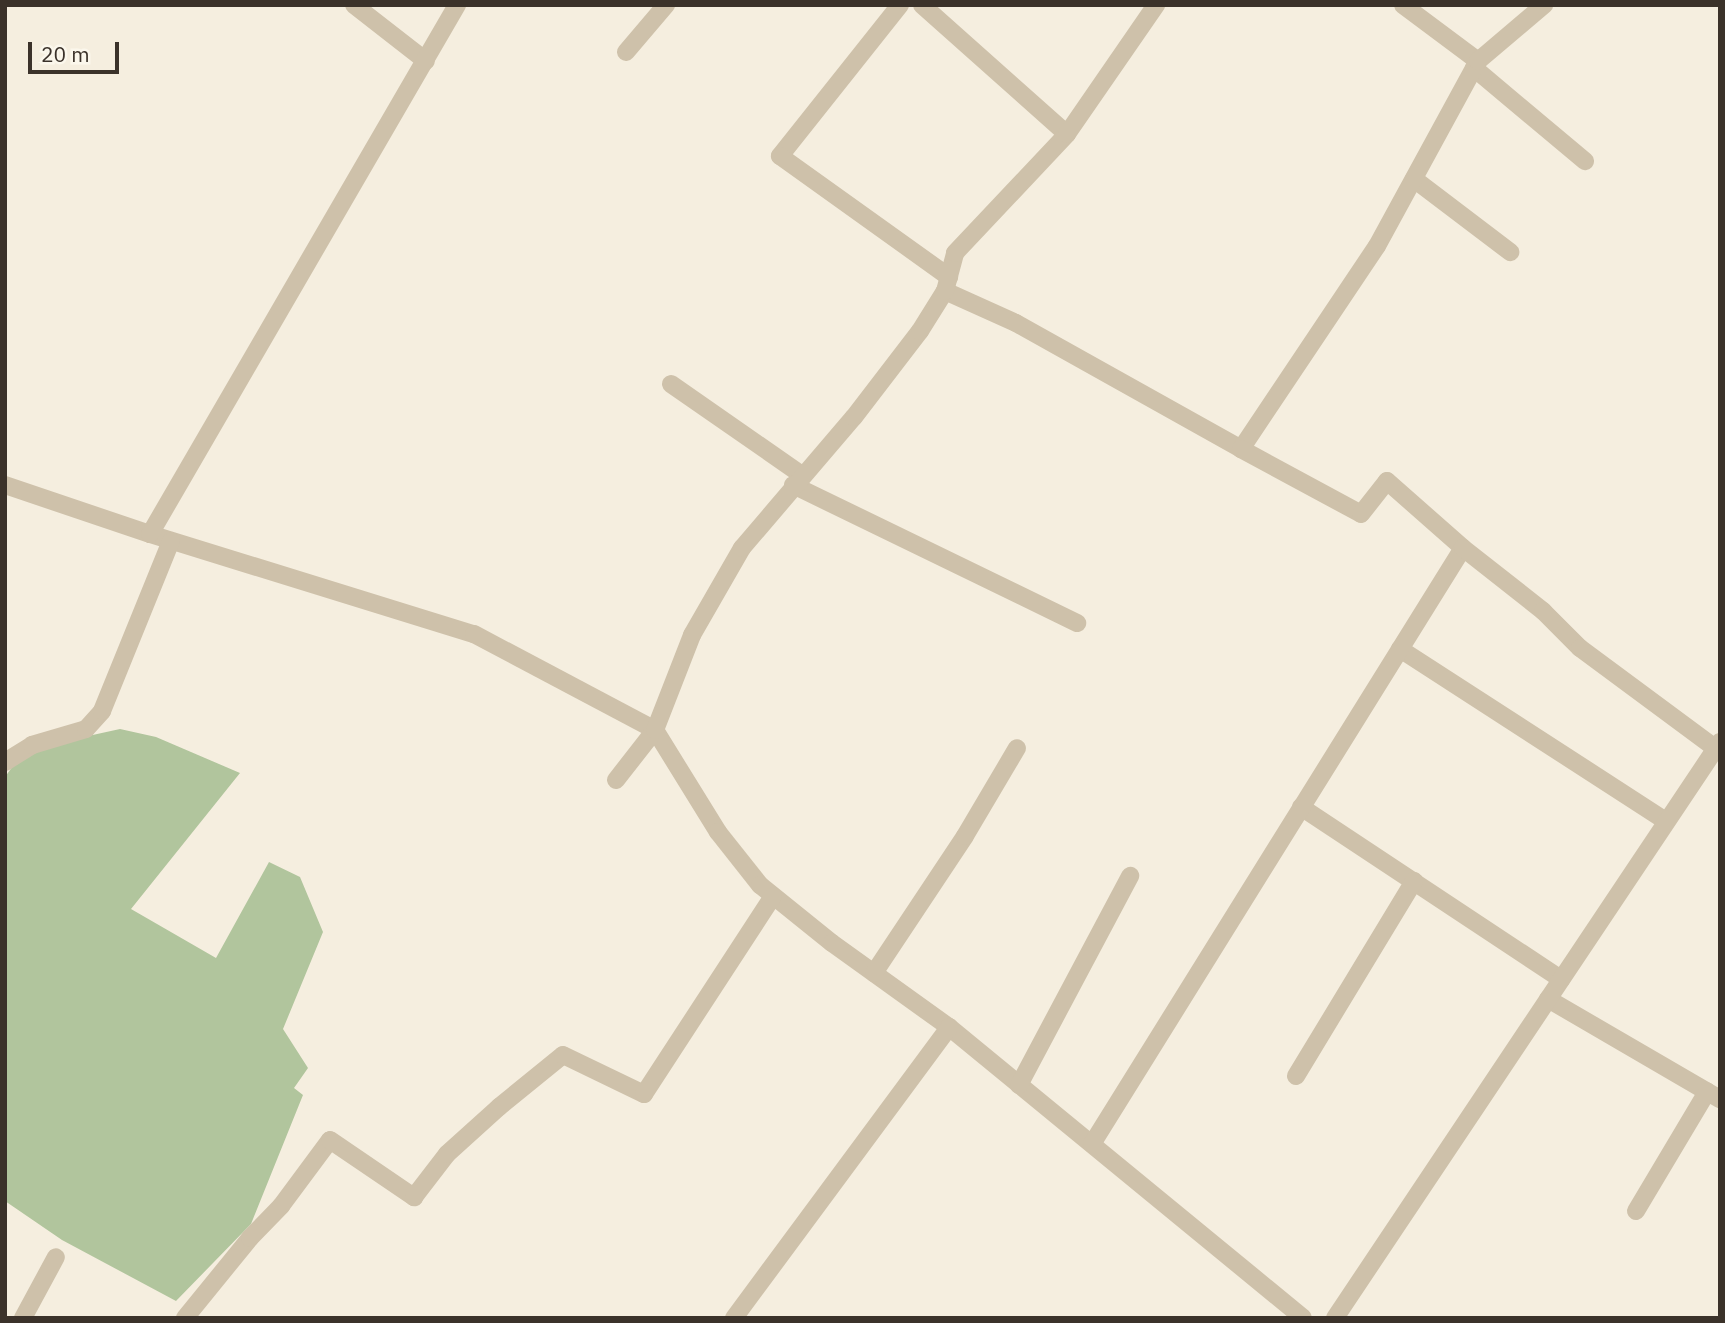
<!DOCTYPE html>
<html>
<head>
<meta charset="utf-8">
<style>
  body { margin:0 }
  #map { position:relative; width:1725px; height:1323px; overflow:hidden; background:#f5eedf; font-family:"IBM Plex Sans",sans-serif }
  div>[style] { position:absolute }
  .green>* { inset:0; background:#b1c59d }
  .street>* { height:18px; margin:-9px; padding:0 9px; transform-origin:9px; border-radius:9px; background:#cec1aa }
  span { translate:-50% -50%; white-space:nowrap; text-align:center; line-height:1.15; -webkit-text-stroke:6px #fbf7ec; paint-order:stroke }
  .frame { position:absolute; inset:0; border:7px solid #3b322a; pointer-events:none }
  .scale { position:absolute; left:28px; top:42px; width:91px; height:32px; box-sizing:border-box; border:4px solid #3b322a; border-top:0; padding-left:9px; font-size:21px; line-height:24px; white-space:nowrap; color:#3b322a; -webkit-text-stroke:5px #fbf7ec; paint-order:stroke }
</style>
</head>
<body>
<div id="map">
  <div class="green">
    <i style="clip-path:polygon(120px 729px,156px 737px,240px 773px,131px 909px,216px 958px,269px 862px,300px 877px,323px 932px,283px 1029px,308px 1068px,294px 1088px,303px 1095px,251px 1224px,176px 1301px,62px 1240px,5px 1201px,5px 777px,15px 763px,47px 745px)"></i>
  </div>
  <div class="street">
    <i style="left:354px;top:5px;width:91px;rotate:37.9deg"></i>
    <i style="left:900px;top:5px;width:193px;rotate:128.5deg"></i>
    <i style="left:780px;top:156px;width:208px;rotate:35.6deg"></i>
    <i style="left:922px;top:5px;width:194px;rotate:41.7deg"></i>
    <i style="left:1403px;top:5px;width:94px;rotate:36.7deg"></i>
    <i style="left:626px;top:52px;width:62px;rotate:-49.6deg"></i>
    <i style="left:1474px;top:68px;width:145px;rotate:40deg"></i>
    <i style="left:1414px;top:179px;width:121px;rotate:37.2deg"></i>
    <i style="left:945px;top:291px;width:78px;rotate:24.3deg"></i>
    <i style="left:1016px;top:323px;width:258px;rotate:29.2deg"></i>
    <i style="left:1241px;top:449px;width:244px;rotate:-56.2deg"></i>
    <i style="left:1377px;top:246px;width:211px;rotate:-61.4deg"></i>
    <i style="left:1478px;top:61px;width:87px;rotate:-40.3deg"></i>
    <i style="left:671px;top:384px;width:160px;rotate:34.8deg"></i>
    <i style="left:1241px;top:449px;width:136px;rotate:28.4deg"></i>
    <i style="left:1361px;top:514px;width:42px;rotate:-51.8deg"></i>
    <i style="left:1387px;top:481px;width:101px;rotate:41.4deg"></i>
    <i style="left:5px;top:485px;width:153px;rotate:18.7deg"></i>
    <i style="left:150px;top:534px;width:339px;rotate:17.2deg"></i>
    <i style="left:474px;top:634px;width:205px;rotate:27.9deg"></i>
    <i style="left:655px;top:730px;width:120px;rotate:58.3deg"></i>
    <i style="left:718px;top:832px;width:68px;rotate:51.6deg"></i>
    <i style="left:760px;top:885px;width:92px;rotate:38.9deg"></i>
    <i style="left:832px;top:943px;width:144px;rotate:35.7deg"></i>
    <i style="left:949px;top:1027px;width:458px;rotate:39.4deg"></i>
    <i style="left:793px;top:485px;width:316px;rotate:25.9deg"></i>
    <i style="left:150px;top:534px;width:612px;rotate:-59.87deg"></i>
    <i style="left:1400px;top:649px;width:317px;rotate:32.9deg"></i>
    <i style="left:5px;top:762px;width:32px;rotate:-32deg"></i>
    <i style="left:32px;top:745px;width:56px;rotate:-16.5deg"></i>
    <i style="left:86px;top:729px;width:24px;rotate:-48deg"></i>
    <i style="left:102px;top:711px;width:183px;rotate:-67.9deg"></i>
    <i style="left:616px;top:780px;width:63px;rotate:-52deg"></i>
    <i style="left:655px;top:730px;width:102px;rotate:-68.7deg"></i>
    <i style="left:692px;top:635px;width:100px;rotate:-60.1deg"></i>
    <i style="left:742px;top:548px;width:172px;rotate:-49.5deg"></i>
    <i style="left:854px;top:417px;width:108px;rotate:-52.5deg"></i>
    <i style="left:920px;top:331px;width:47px;rotate:-58deg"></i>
    <i style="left:945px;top:291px;width:39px;rotate:-75deg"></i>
    <i style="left:955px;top:253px;width:163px;rotate:-46.7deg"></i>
    <i style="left:1067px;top:134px;width:157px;rotate:-55.4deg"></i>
    <i style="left:1301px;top:807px;width:312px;rotate:33.5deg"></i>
    <i style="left:874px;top:973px;width:164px;rotate:-56.4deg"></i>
    <i style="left:965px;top:836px;width:102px;rotate:-59.4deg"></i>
    <i style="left:1548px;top:999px;width:199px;rotate:30.2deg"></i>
    <i style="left:1296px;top:1076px;width:228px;rotate:-58.8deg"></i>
    <i style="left:1019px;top:1085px;width:237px;rotate:-62deg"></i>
    <i style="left:1092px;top:1144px;width:702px;rotate:-58.1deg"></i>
    <i style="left:1463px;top:548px;width:102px;rotate:38.2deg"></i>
    <i style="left:1543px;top:611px;width:52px;rotate:45deg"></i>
    <i style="left:1580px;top:648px;width:168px;rotate:36.5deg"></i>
    <i style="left:1636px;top:1211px;width:139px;rotate:-59.2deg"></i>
    <i style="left:23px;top:1318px;width:69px;rotate:-61.6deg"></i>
    <i style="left:185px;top:1318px;width:103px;rotate:-50.9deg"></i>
    <i style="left:250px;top:1238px;width:45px;rotate:-45.9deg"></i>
    <i style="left:281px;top:1206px;width:82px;rotate:-53.4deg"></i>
    <i style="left:330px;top:1140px;width:102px;rotate:34.2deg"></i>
    <i style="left:414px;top:1197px;width:54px;rotate:-52.5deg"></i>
    <i style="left:447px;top:1154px;width:70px;rotate:-42.1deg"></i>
    <i style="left:499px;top:1107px;width:82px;rotate:-39.1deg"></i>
    <i style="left:563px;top:1055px;width:90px;rotate:25.7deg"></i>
    <i style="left:644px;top:1094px;width:236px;rotate:-56.9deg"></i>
    <i style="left:734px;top:1318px;width:362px;rotate:-53.5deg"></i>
    <i style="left:1335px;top:1318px;width:693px;rotate:-56.24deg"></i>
  </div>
  <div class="frame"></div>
  <div class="scale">20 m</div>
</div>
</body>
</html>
